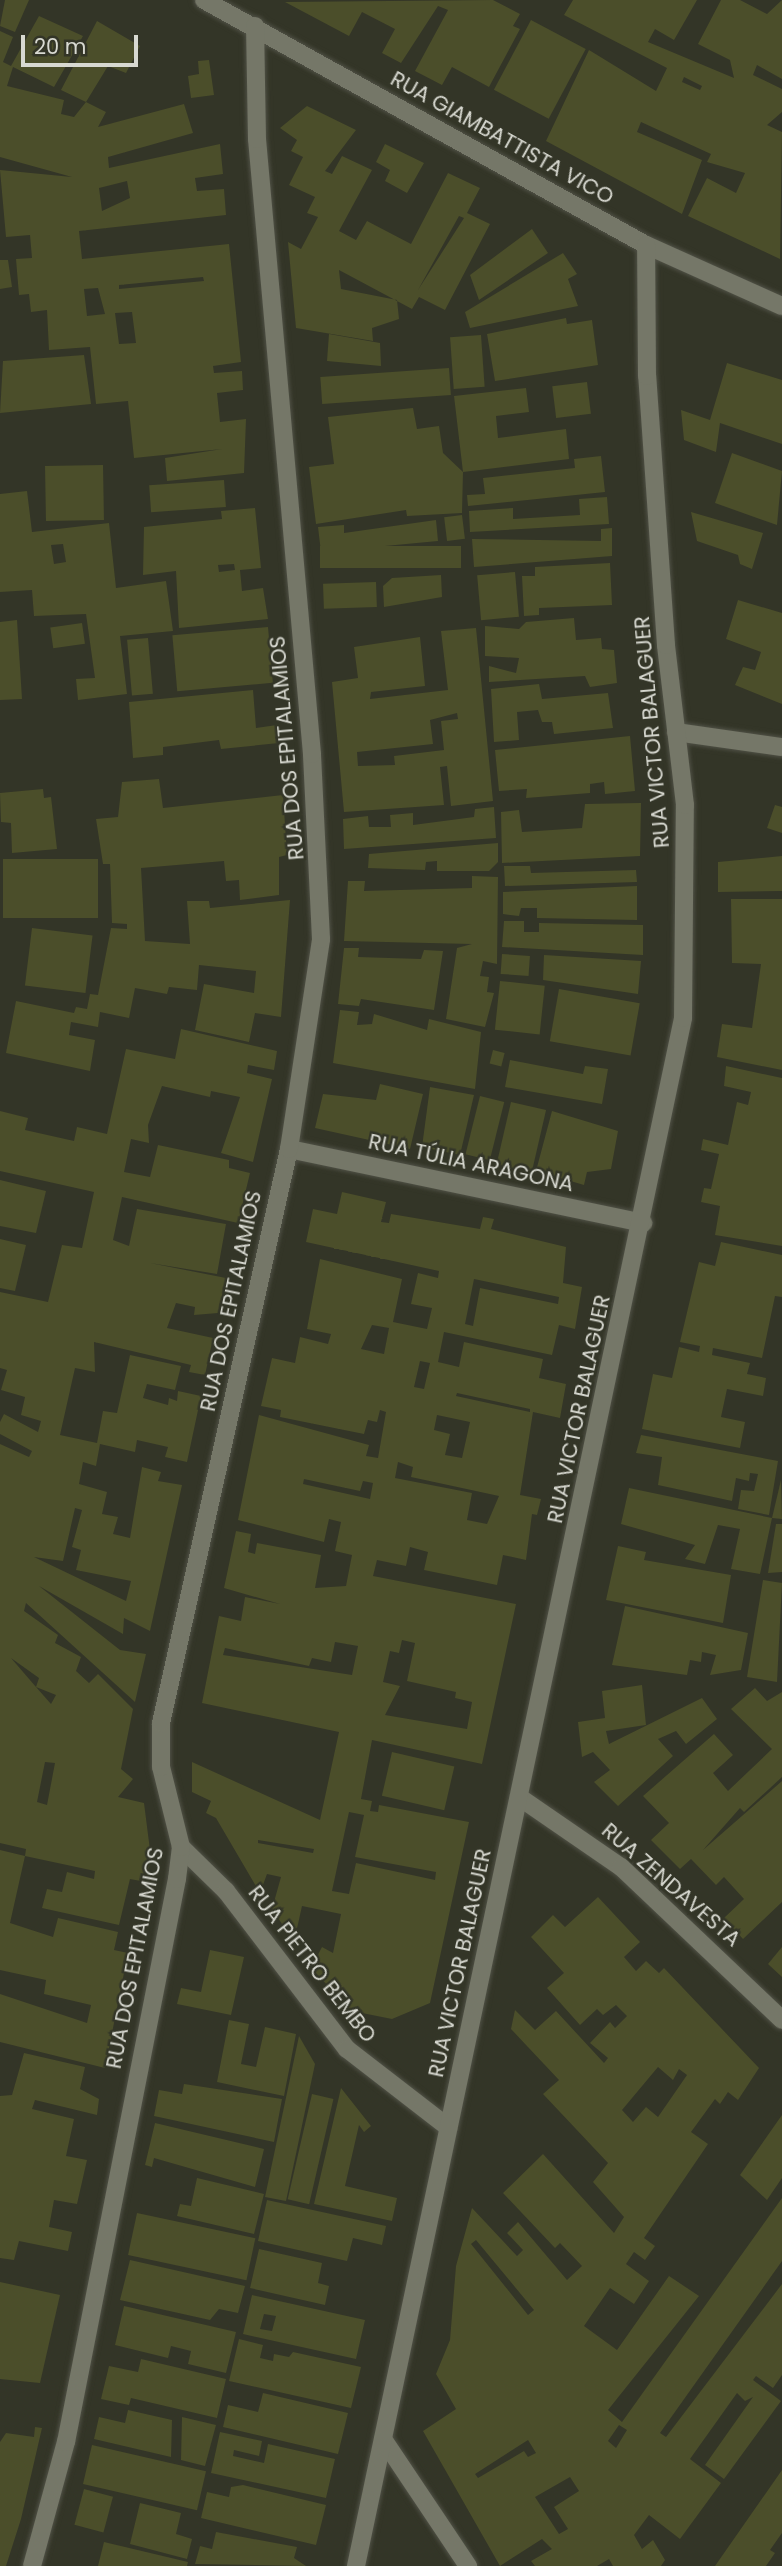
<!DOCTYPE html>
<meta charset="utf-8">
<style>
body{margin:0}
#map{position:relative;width:782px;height:2566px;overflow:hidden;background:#333527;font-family:Poppins,sans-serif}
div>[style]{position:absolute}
.building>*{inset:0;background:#4b4e2a;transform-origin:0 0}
.roads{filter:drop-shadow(0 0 2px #505146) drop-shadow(0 0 2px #505146)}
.street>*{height:18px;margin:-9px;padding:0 9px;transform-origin:9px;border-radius:9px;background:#757768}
span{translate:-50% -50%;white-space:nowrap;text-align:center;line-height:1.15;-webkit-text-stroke:5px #333527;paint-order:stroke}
.street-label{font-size:21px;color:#d8d9d1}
.scale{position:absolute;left:21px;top:35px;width:117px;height:32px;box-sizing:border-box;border:4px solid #d8d9d1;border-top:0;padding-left:9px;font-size:21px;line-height:24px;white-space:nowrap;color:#d8d9d1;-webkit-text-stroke:5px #333527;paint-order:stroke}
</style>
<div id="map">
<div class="building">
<div style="clip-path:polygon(5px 0,29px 0,15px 32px,0 26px)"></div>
<div style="clip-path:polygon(493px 0,520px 14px,513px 26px,520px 29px,489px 87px,452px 67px,442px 85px,415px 71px,448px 10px,438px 6px,401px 63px,382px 53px,395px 29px,362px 12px,349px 36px,285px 2px)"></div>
<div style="clip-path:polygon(evenodd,573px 0,697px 0,674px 40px,655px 29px,648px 42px,734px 78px,730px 60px,698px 44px,721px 0,740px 0,767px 14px,782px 0,782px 79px,757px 65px,753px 75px,782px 89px,782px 112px,767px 125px,782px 132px,780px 259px,688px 216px,707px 178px,736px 193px,745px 173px,707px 162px,711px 154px,641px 122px,637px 132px,702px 160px,682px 214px,546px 141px,589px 50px,656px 91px,667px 68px,564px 15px,573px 0,684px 77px,702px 86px,700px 90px,682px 82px,684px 77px)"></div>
<div style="clip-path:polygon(evenodd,39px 16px,83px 36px,54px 87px,13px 67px,7px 86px,64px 100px,61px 114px,74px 117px,86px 102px,106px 112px,98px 127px,184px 104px,193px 133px,108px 157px,109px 168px,220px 144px,223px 174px,195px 178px,197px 191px,224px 189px,226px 215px,79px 231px,82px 259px,229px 244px,241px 362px,213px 366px,214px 373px,242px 371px,243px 390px,217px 393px,220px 422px,246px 419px,244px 473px,167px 481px,165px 458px,222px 449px,134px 458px,128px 401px,96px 404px,90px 347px,49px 350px,47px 310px,31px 312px,29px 294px,19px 295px,16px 259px,32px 258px,30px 235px,6px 237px,0 170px,72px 177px,0 157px,0 31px,13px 37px,3px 62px,11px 66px,39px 16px,127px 181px,130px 198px,102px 211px,99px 188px,127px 181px,39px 16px,203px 277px,204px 281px,119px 289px,119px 285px,203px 277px,39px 16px,98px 288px,105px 314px,87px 316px,84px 289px,98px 288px,39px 16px,132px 312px,136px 343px,119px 344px,115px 313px,132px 312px)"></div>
<div style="left:531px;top:20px;width:62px;height:79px;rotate:28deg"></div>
<div style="clip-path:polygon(97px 21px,140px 46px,126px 73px,108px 66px,86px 102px,61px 90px)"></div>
<div style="clip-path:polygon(209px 60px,214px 95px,191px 98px,188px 76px,199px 74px,198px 61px)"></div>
<div style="clip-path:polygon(evenodd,307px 106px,356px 130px,325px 171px,332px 174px,342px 156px,372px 170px,339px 231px,356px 240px,367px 221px,411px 244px,448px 173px,480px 188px,467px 213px,490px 224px,445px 310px,419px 297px,412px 309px,339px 270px,341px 289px,397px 300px,399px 319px,372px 328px,373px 341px,296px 328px,288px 242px,301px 249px,318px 217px,307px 213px,315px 197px,289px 185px,303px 157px,291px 151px,297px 140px,280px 128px,307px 106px,459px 216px,464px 218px,418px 290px,459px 216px)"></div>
<div style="clip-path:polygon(385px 144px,424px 163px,407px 193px,385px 181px,390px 170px,376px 162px)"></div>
<div style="clip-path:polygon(532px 229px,548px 253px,479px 300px,470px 275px)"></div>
<div style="clip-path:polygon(563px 253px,577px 274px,568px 279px,578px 306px,470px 328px,465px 312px)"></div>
<div style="clip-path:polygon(0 260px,8px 260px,12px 287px,0 289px)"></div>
<div style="clip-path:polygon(566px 318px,567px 324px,592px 320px,598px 365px,495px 381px,487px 334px)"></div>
<div style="clip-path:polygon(329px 334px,380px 343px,381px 366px,327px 361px)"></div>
<div style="left:481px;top:335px;width:52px;height:31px;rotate:86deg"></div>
<div style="clip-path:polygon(84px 355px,91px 404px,0 413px,3px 361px)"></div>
<div style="clip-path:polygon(727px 363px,782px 380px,782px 444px,720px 423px,716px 452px,684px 440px,681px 410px,710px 420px)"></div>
<div style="left:449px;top:368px;width:27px;height:129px;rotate:86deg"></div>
<div style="left:587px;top:382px;width:32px;height:35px;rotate:83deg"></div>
<div style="clip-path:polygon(526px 388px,529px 412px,496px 416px,498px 438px,566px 429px,569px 459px,463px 472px,454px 396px)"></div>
<div style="clip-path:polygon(413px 408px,417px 429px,439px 426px,443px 453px,463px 472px,462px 513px,407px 516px,406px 510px,316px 524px,309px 467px,334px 464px,328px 417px)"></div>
<div style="clip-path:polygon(732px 453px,782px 471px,777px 525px,715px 503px)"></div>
<div style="clip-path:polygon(601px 456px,605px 492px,468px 506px,467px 495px,485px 494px,483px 478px,575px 468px,574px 459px)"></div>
<div style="left:103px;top:465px;width:55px;height:58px;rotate:89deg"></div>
<div style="left:224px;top:480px;width:27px;height:75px;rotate:86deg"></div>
<div style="clip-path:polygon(evenodd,27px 491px,32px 532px,109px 523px,116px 588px,166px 581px,173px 631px,120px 636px,127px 694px,78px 700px,76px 679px,95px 678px,86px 614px,34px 616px,32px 590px,0 592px,0 494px,27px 491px,63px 544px,66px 562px,54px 564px,51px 545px,63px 544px)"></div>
<div style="clip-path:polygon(607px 497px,609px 524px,470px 532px,469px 511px,513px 508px,513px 519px,580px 515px,579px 499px)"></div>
<div style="clip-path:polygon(evenodd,255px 508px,261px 568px,240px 570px,242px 591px,263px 588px,268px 619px,179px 628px,176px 571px,143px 575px,144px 527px,222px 519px,221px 511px,255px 508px,234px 564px,235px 570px,219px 572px,218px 565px,234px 564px)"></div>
<div style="clip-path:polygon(691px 512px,763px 533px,752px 569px,740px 564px,738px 555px,697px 541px)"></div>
<div style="left:462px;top:515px;width:24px;height:18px;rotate:83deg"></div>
<div style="clip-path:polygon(436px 520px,438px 541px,321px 552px,318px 527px,344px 525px,344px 533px)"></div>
<div style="clip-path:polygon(612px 528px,612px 556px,474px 567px,472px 539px,601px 541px,601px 529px)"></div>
<div style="left:461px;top:546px;width:22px;height:141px;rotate:90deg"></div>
<div style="clip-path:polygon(610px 563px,612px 605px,539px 608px,539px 615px,524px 616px,522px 576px,535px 576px,535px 567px)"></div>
<div style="left:515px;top:572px;width:45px;height:38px;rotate:85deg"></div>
<div style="clip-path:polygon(441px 575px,442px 597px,384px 607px,383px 586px,392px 578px)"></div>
<div style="left:376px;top:582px;width:25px;height:53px;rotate:88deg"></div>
<div style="clip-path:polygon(738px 600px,782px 613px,782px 704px,735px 685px,743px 667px,755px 670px,761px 652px,726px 639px)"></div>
<div style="clip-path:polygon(574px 618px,576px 640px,601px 638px,602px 649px,614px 650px,617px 683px,590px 687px,585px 676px,489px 682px,489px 666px,516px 673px,519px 658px,485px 656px,485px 626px,519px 629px,526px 622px)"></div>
<div style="clip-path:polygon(17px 620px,22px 699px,0 700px,0 622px)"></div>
<div style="left:82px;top:623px;width:21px;height:32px;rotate:82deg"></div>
<div style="left:268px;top:627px;width:56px;height:96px;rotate:85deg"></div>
<div style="clip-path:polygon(evenodd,476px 628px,493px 801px,451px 806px,447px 766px,440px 767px,444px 805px,344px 812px,332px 682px,358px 678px,354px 647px,420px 637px,425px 686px,371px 692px,370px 699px,448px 690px,441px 631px,476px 628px,457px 713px,458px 719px,441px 721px,444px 750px,394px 756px,395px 765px,358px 766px,357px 752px,433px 744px,430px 720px,457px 713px)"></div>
<div style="left:148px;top:638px;width:56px;height:21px;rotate:85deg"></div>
<div style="clip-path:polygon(539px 684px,542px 699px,608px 693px,613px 728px,554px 734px,552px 722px,542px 722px,538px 710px,517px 712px,519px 740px,494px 742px,491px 689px)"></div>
<div style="clip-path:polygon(253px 690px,256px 728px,277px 725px,279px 743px,221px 749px,219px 740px,163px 747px,163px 755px,133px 758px,129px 702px)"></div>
<div style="clip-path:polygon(630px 736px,635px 791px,605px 794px,604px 782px,590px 784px,590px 793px,526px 798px,527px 789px,499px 791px,495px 750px)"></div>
<div style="clip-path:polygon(159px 779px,163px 808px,283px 795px,287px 855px,279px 857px,279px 895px,240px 900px,239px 880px,226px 881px,224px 861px,141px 868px,145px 941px,190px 944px,187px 901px,209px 901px,210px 908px,290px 900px,281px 1017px,255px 1013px,249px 1042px,195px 1030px,204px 984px,254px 993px,256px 971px,199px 965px,197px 990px,169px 987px,167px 994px,135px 988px,129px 1018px,100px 1012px,98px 1027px,71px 1022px,69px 1035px,95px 1040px,90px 1071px,6px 1053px,16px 1001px,74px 1013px,76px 1007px,87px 1009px,90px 994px,98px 995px,111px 928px,127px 929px,127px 924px,112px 923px,110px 864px,103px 864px,96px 819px,118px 817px,122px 782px)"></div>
<div style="clip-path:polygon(43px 789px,44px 798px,51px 797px,57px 849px,12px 853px,11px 823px,1px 822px,0 793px)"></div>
<div style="clip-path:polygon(641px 803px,640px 856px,502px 863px,501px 812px,519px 810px,522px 832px,582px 828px,585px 804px)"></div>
<div style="clip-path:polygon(775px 805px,782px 807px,782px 833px,767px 828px)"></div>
<div style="clip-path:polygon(494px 807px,496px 838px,344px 849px,343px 819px,368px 816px,369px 827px,391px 827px,390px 815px,413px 813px,413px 825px,474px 817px,475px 809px)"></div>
<div style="clip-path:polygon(498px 843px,498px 862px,489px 871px,437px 871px,437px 861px,426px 862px,425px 870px,368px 868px,369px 854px)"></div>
<div style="clip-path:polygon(782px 856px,782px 891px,718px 892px,718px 862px)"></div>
<div style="left:3px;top:859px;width:95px;height:59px"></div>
<div style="clip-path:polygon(504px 866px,530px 866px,531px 873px,636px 870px,637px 882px,505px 886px)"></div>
<div style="clip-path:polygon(472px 876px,498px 877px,497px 964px,483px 961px,480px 976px,489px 977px,487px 992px,494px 993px,485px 1027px,446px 1019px,457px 948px,472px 944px,344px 941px,348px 881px,365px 881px,364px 891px,472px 888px)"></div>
<div style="clip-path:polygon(637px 886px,637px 920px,537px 918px,537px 908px,521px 908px,519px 916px,503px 914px,503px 892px)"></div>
<div style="clip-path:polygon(731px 899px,782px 899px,782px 1070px,717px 1057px,722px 1024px,752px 1028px,761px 964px,732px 963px)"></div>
<div style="clip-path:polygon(504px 921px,524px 921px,524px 932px,539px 932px,539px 923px,643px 925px,643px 955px,502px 947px)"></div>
<div style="left:32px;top:928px;width:61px;height:58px;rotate:7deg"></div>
<div style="clip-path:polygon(344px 948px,359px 948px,358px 957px,421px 959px,424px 950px,443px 951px,434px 1010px,361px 999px,359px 1006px,338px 1004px)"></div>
<div style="left:502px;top:954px;width:28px;height:20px;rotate:4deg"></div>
<div style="clip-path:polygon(544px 955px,641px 961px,638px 994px,543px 980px)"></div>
<div style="left:500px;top:981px;width:45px;height:49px;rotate:6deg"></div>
<div style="left:559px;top:989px;width:82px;height:53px;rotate:10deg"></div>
<div style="clip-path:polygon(340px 1010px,359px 1012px,357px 1025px,372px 1024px,374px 1014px,427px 1030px,429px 1019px,481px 1032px,475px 1089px,333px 1063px)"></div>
<div style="clip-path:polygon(evenodd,181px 1029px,277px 1051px,274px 1070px,248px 1065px,247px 1073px,272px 1079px,253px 1162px,221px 1153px,240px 1097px,211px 1091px,210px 1097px,162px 1086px,148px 1125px,149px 1143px,131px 1139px,124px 1172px,150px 1177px,158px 1145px,229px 1160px,229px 1168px,250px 1173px,238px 1223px,122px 1197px,113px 1240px,129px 1246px,137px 1209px,226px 1224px,217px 1274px,150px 1263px,226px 1278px,218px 1313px,194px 1315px,195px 1307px,176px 1303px,167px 1328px,213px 1338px,205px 1375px,189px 1372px,191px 1365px,94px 1342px,95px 1372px,75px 1368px,60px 1435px,97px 1443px,103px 1411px,117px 1413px,130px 1355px,181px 1366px,175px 1390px,147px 1384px,143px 1398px,168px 1405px,169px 1398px,177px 1401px,178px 1391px,201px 1396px,187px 1462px,165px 1457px,168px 1447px,137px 1440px,135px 1452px,100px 1444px,96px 1466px,83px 1462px,79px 1484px,107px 1492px,102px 1514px,118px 1517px,113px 1534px,130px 1538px,142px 1467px,161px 1472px,158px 1481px,182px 1485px,150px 1631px,124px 1618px,123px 1634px,39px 1586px,120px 1650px,146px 1654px,135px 1702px,26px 1603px,24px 1611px,58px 1635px,55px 1643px,81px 1657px,76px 1671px,89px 1683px,98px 1674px,133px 1709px,121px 1769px,133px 1779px,118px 1797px,144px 1803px,151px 1858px,146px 1882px,130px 1879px,119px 1925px,42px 1908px,47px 1889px,62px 1892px,67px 1872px,94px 1879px,95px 1871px,25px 1856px,26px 1849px,0 1843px,0 1444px,29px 1457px,32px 1451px,0 1434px,0 1422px,4px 1414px,38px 1432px,41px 1421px,21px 1415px,25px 1397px,1px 1390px,7px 1370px,0 1368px,0 1292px,48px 1302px,62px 1245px,82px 1248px,94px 1192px,0 1171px,0 1111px,28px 1118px,25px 1130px,74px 1141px,77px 1127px,107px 1134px,126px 1049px,175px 1059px,181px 1029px,75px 1508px,82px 1510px,72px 1547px,81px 1550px,76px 1570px,131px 1581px,126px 1601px,34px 1557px,63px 1561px,75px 1508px,181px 1029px,11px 1658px,39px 1678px,36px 1687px,56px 1695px,51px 1704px,36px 1687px,11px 1658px,181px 1029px,45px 1762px,55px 1763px,47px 1805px,37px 1802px,45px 1762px)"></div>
<div style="left:493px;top:1050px;width:12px;height:14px;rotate:14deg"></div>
<div style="clip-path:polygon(510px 1060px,583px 1074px,585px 1066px,608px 1069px,602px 1104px,505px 1087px)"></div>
<div style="clip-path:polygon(726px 1066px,782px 1078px,782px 1246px,715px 1235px,720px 1206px,701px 1202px,704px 1188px,711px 1189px,719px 1154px,701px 1150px,703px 1139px,728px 1145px,737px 1102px,748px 1105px,751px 1092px,724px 1086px)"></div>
<div style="clip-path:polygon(380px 1084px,423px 1094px,410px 1149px,315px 1128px,323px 1094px,376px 1100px)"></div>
<div style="clip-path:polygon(430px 1087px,474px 1095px,460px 1155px,422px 1147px)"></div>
<div style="left:480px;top:1096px;width:25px;height:60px;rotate:14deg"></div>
<div style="left:511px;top:1102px;width:36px;height:64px;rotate:13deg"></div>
<div style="clip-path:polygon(552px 1111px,618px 1131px,611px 1169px,587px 1172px,584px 1185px,536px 1171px)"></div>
<div style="clip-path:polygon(0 1180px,46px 1191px,36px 1233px,0 1226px)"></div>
<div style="clip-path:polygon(evenodd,342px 1192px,386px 1202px,381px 1222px,389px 1223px,391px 1214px,480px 1229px,483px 1217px,494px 1219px,491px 1229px,566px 1247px,563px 1283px,582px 1287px,575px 1329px,559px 1325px,552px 1355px,444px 1332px,438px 1362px,459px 1367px,464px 1342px,543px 1359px,539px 1378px,566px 1384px,560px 1418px,533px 1412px,520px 1495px,541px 1499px,537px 1515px,532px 1514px,526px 1560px,503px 1555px,497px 1585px,424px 1570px,428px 1552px,410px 1547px,406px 1566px,377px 1560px,373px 1576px,516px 1604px,482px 1764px,372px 1740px,361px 1799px,372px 1801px,370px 1811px,378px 1812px,379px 1805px,469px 1822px,430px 2003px,392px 2019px,352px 2011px,311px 1968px,322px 1947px,333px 1953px,341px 1914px,302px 1906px,294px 1942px,272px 1909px,281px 1877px,267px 1874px,260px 1893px,216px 1818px,206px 1813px,211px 1801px,192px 1792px,192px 1762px,320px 1820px,339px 1732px,202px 1703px,219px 1616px,241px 1621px,245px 1597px,280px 1604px,224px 1588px,236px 1531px,251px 1534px,248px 1552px,255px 1554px,257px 1543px,321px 1555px,315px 1588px,346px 1586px,352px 1555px,335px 1551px,341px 1522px,329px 1519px,324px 1542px,238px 1520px,259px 1415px,369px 1445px,366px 1456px,378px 1458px,386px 1412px,380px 1410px,377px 1422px,368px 1420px,364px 1434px,280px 1417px,281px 1410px,261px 1406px,272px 1358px,295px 1363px,300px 1337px,328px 1344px,331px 1334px,307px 1329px,320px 1259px,402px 1279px,393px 1322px,427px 1329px,432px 1308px,411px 1304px,418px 1273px,438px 1278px,439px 1271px,306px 1242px,313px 1209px,337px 1214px,342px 1192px,474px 1279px,559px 1297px,558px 1304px,480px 1288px,473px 1326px,465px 1324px,474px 1279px,342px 1192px,372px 1325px,389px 1328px,384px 1354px,361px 1349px,372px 1325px,342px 1192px,420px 1361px,430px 1363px,424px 1389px,414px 1387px,420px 1361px,342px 1192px,457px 1393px,530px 1409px,530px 1412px,456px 1396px,457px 1393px,342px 1192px,437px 1415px,470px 1422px,462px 1458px,445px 1455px,450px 1434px,434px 1430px,437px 1415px,342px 1192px,398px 1462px,413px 1467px,411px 1477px,499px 1496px,487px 1524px,467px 1520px,472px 1493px,395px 1478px,398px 1462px,342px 1192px,304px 1479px,360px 1491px,363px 1481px,373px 1483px,370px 1499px,303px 1484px,304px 1479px,342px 1192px,402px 1640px,415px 1643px,407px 1681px,456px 1692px,455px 1698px,472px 1702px,467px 1729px,385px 1715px,400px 1686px,383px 1682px,390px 1651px,399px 1653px,402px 1640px,342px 1192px,335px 1642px,358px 1646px,352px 1675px,223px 1655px,225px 1648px,309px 1666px,312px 1658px,331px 1662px,335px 1642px,342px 1192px,349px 1812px,364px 1815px,355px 1857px,436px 1872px,435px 1880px,356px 1863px,349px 1894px,332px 1891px,349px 1812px,342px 1192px,258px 1840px,314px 1849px,313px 1853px,258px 1843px,258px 1840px)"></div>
<div style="clip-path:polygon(0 1239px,26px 1245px,15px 1291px,0 1288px)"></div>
<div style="clip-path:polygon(721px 1242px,782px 1255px,782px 1297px,775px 1296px,762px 1358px,713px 1348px,712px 1355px,750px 1363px,747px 1374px,766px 1378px,763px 1396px,727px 1389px,721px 1417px,745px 1422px,740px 1448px,642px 1429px,653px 1374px,672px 1378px,679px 1347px,699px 1352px,700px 1346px,680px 1342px,699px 1262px,715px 1266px)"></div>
<div style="clip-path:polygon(641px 1435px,778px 1461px,769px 1515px,738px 1509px,741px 1490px,754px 1491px,758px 1474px,750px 1473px,749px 1481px,736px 1478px,732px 1501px,658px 1485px,662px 1457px,636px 1453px)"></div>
<div style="clip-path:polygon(781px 1480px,782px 1519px,772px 1518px)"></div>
<div style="clip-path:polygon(629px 1488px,772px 1518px,760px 1574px,731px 1569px,740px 1529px,718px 1525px,705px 1564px,685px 1559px,695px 1545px,621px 1524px)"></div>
<div style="clip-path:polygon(776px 1524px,782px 1524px,782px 1572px,768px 1573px)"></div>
<div style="clip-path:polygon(618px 1546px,646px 1552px,644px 1560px,731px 1575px,723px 1623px,606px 1600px)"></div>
<div style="clip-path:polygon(763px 1580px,782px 1583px,777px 1682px,747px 1677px)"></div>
<div style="clip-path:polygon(625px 1606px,748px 1633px,741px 1670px,710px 1675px,716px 1655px,702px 1652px,701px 1662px,690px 1660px,687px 1675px,612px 1665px)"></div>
<div style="clip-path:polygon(642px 1685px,646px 1725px,606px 1731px,609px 1744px,702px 1698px,717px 1719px,686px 1744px,676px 1731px,658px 1739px,673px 1756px,618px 1806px,594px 1782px,610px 1770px,593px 1752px,582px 1757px,578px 1722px,605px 1718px,602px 1691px)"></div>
<div style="clip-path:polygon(755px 1688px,767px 1701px,782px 1692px,782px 1777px,744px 1812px,740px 1808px,703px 1850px,782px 1781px,782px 1902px,743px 1939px,724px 1918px,744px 1899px,724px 1877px,716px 1885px,691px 1859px,680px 1869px,651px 1840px,669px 1823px,643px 1796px,714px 1734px,733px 1755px,713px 1773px,728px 1791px,772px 1749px,731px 1709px)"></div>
<div style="left:392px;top:1752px;width:64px;height:45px;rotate:13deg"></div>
<div style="clip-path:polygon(0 1850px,25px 1856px,10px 1923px,53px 1937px,58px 1918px,118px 1932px,114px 1950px,128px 1953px,105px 2068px,0 2042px,0 1994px,87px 2023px,91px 2005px,44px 1994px,46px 1980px,0 1970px)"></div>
<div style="clip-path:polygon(evenodd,598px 1897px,640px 1942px,624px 1957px,636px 1971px,646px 1961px,659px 1973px,664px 1968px,759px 2068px,738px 2100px,728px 2092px,720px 2104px,715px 2099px,691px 2132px,708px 2144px,644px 2238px,655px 2246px,645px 2260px,634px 2252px,626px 2264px,649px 2281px,634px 2304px,610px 2288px,584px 2326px,617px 2350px,669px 2276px,699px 2296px,608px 2410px,622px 2422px,782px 2198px,782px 2261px,660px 2433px,666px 2437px,782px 2284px,782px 2375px,773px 2388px,756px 2376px,753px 2380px,781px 2401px,724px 2479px,705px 2465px,753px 2397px,745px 2401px,737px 2393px,690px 2459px,721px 2483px,680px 2539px,649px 2515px,634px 2535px,642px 2549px,653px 2540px,665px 2560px,661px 2566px,613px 2566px,609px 2559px,597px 2566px,535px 2566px,531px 2561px,552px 2549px,542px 2539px,500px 2566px,423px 2431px,456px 2409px,436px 2374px,450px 2340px,456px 2266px,472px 2208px,517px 2256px,523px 2250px,507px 2233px,518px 2222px,567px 2280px,582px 2266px,560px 2243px,555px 2248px,503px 2193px,543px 2154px,614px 2233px,624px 2217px,593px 2182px,608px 2163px,543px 2094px,559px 2080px,511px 2029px,515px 2010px,535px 2030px,556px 2011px,604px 2063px,608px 2058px,590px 2043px,610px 2022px,615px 2028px,627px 2016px,616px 2005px,603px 2015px,597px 2009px,580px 2025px,547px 1988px,564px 1973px,531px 1937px,553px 1915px,565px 1927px,598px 1897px,658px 2067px,673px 2080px,679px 2069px,687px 2075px,658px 2117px,646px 2107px,633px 2122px,622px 2110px,658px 2067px,598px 1897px,476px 2240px,534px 2310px,528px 2315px,471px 2244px,476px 2240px,598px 1897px,619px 2425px,627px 2430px,616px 2448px,608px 2441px,619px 2425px,598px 1897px,528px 2440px,536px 2453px,528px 2457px,524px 2451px,478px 2478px,475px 2474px,528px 2440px,598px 1897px,570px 2477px,579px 2491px,554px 2507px,568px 2529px,559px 2534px,535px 2497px,570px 2477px)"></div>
<div style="clip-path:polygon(782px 1947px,782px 1977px,768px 1964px)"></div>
<div style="clip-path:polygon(210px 1950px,244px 1957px,231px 2015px,177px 2004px,181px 1988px,201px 1992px)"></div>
<div style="clip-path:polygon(229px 2020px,249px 2024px,241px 2064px,256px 2067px,265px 2027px,296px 2034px,284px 2096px,217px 2082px)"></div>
<div style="clip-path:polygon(299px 2036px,315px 2064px,286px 2201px,265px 2197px)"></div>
<div style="clip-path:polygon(24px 2053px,85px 2067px,80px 2089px,99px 2099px,97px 2115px,35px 2100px,32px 2109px,74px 2119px,66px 2156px,87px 2160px,77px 2204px,54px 2200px,49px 2227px,72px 2232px,68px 2251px,19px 2241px,14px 2260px,0 2258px,0 2096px,12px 2095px)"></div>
<div style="clip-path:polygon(184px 2084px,282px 2099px,274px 2142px,154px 2116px,159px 2090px,182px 2094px)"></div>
<div style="clip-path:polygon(341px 2088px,371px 2126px,364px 2132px,359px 2125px,345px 2186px,397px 2198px,392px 2221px,314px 2204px)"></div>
<div style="left:312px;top:2094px;width:22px;height:108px;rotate:13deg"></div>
<div style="clip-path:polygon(782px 2115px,782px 2178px,767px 2200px,740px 2175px)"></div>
<div style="clip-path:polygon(155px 2123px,264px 2149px,255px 2187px,154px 2158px,152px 2167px,145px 2165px)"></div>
<div style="clip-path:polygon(197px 2178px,264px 2194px,254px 2234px,177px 2216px,180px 2204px,191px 2206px)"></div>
<div style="clip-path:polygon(267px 2200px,386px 2226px,382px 2245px,353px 2238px,347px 2261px,258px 2241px)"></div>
<div style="left:137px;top:2213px;width:121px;height:43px;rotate:12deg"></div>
<div style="clip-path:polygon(259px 2249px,322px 2263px,318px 2283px,329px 2286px,325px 2305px,250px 2288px)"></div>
<div style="clip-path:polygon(130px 2260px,245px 2286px,238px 2313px,219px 2309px,210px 2320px,120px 2300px)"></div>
<div style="clip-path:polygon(0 2282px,60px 2295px,40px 2383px,0 2379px)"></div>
<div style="clip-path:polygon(evenodd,252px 2295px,365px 2320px,356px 2359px,243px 2334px,252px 2295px,264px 2314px,276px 2316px,272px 2331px,260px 2329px,264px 2314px)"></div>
<div style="clip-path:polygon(124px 2306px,236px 2332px,226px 2373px,188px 2364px,191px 2351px,171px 2346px,168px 2358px,115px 2345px)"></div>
<div style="clip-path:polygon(239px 2339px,263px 2345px,260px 2358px,273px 2361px,274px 2354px,289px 2357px,293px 2352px,361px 2367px,351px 2408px,229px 2381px)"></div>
<div style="clip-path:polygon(141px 2359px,226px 2379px,217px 2418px,131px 2398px,129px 2405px,101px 2399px,109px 2366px,138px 2372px)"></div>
<div style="clip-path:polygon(263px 2393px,348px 2413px,338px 2454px,223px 2427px,228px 2405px,258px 2412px)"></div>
<div style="clip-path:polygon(128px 2410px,172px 2420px,171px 2457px,94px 2439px,99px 2417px,125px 2423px)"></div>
<div style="clip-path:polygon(182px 2417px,216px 2425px,205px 2466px,181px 2460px)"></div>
<div style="clip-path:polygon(35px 2427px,42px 2428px,21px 2519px,6px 2566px,0 2566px,0 2442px,6px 2433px,34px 2437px)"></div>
<div style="clip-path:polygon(220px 2432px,262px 2441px,259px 2456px,234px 2450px,233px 2456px,264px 2463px,268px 2444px,335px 2459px,326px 2498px,211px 2473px)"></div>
<div style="left:92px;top:2445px;width:117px;height:40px;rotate:13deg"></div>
<div style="clip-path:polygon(782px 2470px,782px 2533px,770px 2550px,775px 2553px,766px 2566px,715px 2566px)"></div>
<div style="clip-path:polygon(243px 2485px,326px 2505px,316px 2545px,201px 2518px,207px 2492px,229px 2497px,231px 2487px)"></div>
<div style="left:84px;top:2489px;width:30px;height:37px;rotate:15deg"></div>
<div style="clip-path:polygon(140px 2503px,181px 2513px,176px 2534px,192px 2539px,187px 2559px,130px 2544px)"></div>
<div style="clip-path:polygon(216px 2532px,297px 2547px,294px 2558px,306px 2566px,195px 2564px,200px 2546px,212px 2549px)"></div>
<div style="clip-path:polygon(104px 2542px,188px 2562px,187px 2566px,98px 2566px)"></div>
</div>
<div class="roads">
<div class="street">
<div style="left:204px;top:0;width:505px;rotate:29deg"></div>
<div style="left:646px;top:245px;width:149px;rotate:24.2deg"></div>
<div style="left:676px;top:732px;width:107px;rotate:8.1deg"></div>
<div style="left:289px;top:1149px;width:362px;rotate:11.8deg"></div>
<div style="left:519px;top:1797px;width:124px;rotate:34.5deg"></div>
<div style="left:621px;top:1867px;width:222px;rotate:43.5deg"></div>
<div style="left:181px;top:1847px;width:63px;rotate:44.4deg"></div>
<div style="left:226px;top:1891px;width:199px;rotate:52.6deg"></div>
<div style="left:347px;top:2049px;width:128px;rotate:37.7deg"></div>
<div style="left:383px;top:2439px;width:153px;rotate:56.2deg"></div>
<div style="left:32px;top:2566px;width:129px;rotate:-74.7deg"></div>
<div style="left:66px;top:2442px;width:574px;rotate:-78.85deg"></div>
<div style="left:177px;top:1879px;width:32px;rotate:-83deg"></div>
<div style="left:181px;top:1847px;width:82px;rotate:-104deg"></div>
<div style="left:161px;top:1767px;width:44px;rotate:-90deg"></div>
<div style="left:161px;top:1723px;width:588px;rotate:-77.43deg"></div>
<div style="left:289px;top:1149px;width:212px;rotate:-81.3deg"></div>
<div style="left:321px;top:939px;width:185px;rotate:-92.8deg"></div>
<div style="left:312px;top:754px;width:617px;rotate:-95.11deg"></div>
<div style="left:257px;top:139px;width:113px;rotate:-91deg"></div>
<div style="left:356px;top:2566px;width:1582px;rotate:-78.07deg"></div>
<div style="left:683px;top:1018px;width:213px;rotate:-89.5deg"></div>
<div style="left:685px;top:805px;width:161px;rotate:-96.8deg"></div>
<div style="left:666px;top:645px;width:270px;rotate:-94deg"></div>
<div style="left:647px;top:376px;width:131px;rotate:-90.4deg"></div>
</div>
</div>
<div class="street-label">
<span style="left:502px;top:138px;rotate:29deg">RUA GIAMBATTISTA VICO</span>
<span style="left:652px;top:732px;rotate:-95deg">RUA VICTOR BALAGUER</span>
<span style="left:287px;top:748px;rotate:-95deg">RUA DOS EPITALAMIOS</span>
<span style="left:471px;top:1163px;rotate:12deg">RUA TÚLIA ARAGONA</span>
<span style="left:231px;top:1301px;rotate:-78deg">RUA DOS EPITALAMIOS</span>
<span style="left:579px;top:1409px;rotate:-78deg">RUA VICTOR BALAGUER</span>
<span style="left:671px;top:1885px;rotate:41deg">RUA ZENDAVESTA</span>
<span style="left:135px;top:1958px;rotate:-79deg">RUA DOS EPITALAMIOS</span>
<span style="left:460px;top:1963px;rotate:-78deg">RUA VICTOR BALAGUER</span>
<span style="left:312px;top:1964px;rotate:52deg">RUA PIETRO BEMBO</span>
</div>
<div class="scale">20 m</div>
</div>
